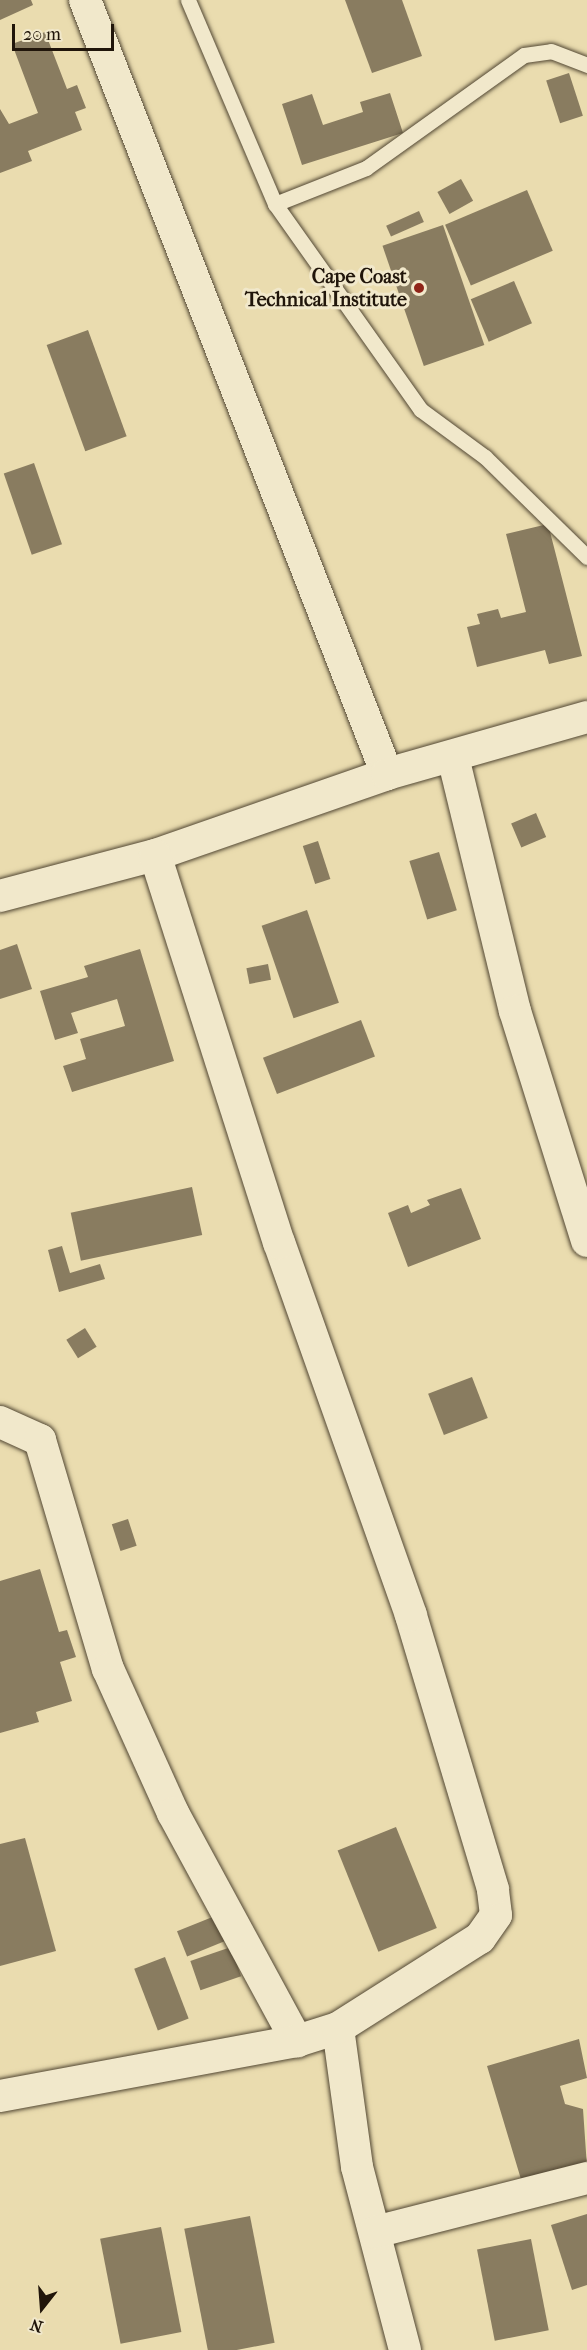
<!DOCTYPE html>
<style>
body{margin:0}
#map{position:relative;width:587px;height:2350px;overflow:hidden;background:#eadcaf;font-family:"IM FELL French Canon",serif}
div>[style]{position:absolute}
.building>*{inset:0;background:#897c60;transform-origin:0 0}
.roads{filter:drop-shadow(0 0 2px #524733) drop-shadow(0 0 2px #524733)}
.service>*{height:15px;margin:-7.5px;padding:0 7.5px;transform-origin:7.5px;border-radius:7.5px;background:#f1e8cb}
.minor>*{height:32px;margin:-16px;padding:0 16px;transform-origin:16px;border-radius:16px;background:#f1e8cb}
.dots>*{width:16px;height:16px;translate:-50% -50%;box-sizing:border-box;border:3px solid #f1e8cb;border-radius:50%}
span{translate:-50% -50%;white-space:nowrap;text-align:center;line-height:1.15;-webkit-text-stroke:6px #f1e8cb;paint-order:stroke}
.poi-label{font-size:20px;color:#20150a;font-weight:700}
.right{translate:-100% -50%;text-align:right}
.north{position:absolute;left:12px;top:2278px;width:60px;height:60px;-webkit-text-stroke:4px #f1e8cb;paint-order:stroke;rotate:197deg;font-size:16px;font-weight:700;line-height:24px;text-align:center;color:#20150a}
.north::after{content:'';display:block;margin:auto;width:21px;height:27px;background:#20150a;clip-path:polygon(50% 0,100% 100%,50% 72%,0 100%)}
.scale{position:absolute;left:12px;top:24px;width:102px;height:27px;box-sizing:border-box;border:3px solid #20150a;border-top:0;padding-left:8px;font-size:18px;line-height:21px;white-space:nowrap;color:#20150a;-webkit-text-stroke:4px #f1e8cb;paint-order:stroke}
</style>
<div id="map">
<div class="building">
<div style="clip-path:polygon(0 0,31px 0,33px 5px,0 20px)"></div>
<div style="clip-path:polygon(345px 0,402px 0,422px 56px,372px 73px)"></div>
<div style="clip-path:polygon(45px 32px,67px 89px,77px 85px,86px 108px,75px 112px,82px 130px,28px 151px,32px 161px,0 173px,0 109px,9px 124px,38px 113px,12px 44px)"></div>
<div style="left:569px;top:73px;width:45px;height:24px;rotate:72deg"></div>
<div style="clip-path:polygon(390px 93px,403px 133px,302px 165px,282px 104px,312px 94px,323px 125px,363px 112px,360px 102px)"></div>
<div style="left:461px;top:179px;width:25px;height:27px;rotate:61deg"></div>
<div style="left:527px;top:190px;width:66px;height:89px;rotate:67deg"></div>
<div style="left:419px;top:211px;width:12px;height:36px;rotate:66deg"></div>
<div style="left:443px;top:225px;width:127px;height:64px;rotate:71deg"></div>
<div style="left:514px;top:281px;width:46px;height:47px;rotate:67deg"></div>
<div style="left:88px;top:330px;width:113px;height:44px;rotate:70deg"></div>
<div style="left:34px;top:463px;width:86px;height:32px;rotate:71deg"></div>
<div style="clip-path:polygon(548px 524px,582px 656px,549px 664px,545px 650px,477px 667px,467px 627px,480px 624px,477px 614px,498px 609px,501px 618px,526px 612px,506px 534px)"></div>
<div style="left:536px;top:813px;width:26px;height:27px;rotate:67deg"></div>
<div style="left:318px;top:841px;width:40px;height:16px;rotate:72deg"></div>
<div style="left:439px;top:852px;width:61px;height:31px;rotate:73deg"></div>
<div style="left:307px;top:910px;width:98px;height:48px;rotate:71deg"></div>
<div style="clip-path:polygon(17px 944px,32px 989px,0 999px,0 950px)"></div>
<div style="clip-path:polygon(140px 949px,174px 1061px,72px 1092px,63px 1066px,86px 1059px,80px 1039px,125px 1026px,117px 999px,71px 1013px,78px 1033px,55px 1040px,40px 991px,88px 977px,84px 966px)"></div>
<div style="left:268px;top:964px;width:16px;height:22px;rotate:79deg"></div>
<div style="left:361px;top:1020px;width:39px;height:105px;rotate:69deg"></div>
<div style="left:192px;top:1187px;width:49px;height:124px;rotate:78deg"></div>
<div style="clip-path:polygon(461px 1188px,481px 1239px,408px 1267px,388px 1213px,408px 1205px,411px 1213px,430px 1205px,427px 1200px)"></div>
<div style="clip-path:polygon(62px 1246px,70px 1273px,100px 1264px,105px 1279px,59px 1292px,48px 1250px)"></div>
<div style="left:85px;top:1328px;width:22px;height:22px;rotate:58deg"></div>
<div style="left:472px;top:1377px;width:44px;height:47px;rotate:69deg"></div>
<div style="left:128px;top:1519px;width:28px;height:17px;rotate:72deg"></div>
<div style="clip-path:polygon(40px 1569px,59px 1632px,67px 1630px,76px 1657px,60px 1662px,72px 1701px,36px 1712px,39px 1722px,0 1733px,0 1581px)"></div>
<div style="left:396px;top:1827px;width:109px;height:63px;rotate:68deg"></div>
<div style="clip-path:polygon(25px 1838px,56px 1951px,0 1966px,0 1844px)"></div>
<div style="left:215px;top:1916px;width:27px;height:41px;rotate:68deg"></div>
<div style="left:231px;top:1947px;width:31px;height:43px;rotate:71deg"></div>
<div style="left:165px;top:1957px;width:66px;height:33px;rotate:69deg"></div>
<div style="clip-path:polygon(579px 2039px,587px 2078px,560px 2086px,565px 2104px,583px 2109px,587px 2167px,523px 2186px,487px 2066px)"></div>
<div style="clip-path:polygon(587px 2214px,587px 2285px,572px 2290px,551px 2225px)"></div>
<div style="left:250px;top:2216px;width:129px;height:67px;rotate:79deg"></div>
<div style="left:161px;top:2227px;width:107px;height:62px;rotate:79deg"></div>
<div style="left:531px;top:2239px;width:93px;height:55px;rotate:79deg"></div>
</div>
<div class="roads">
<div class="service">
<div style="left:188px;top:0;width:222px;rotate:66.9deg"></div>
<div style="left:275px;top:204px;width:252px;rotate:54.7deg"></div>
<div style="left:421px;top:410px;width:79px;rotate:36.3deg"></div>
<div style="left:485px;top:457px;width:143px;rotate:44.4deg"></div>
<div style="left:275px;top:204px;width:98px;rotate:-21.6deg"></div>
<div style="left:366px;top:168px;width:194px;rotate:-35.6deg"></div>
<div style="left:524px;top:55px;width:27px;rotate:-8deg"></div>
<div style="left:551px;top:51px;width:39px;rotate:21deg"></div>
</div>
<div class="minor">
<div style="left:85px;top:0;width:831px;rotate:68.69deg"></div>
<div style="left:453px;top:757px;width:261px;rotate:76.3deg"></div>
<div style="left:515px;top:1011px;width:241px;rotate:72.6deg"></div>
<div style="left:0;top:896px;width:160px;rotate:-14.8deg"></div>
<div style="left:155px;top:855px;width:246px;rotate:-19.2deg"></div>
<div style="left:387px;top:774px;width:208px;rotate:-15.9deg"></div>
<div style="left:0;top:1422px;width:44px;rotate:24.2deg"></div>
<div style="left:40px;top:1440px;width:239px;rotate:73.5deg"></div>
<div style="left:108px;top:1669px;width:158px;rotate:65.7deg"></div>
<div style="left:173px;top:1813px;width:260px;rotate:61.5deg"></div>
<div style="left:338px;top:2028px;width:140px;rotate:82.2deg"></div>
<div style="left:357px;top:2167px;width:189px;rotate:75.3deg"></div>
<div style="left:0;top:2096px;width:302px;rotate:-10.5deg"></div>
<div style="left:297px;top:2041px;width:43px;rotate:-17.6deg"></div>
<div style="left:338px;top:2028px;width:168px;rotate:-32.4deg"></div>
<div style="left:480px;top:1938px;width:28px;rotate:-55deg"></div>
<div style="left:496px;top:1915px;width:26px;rotate:-97deg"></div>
<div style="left:493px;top:1889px;width:286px;rotate:-106.7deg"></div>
<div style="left:411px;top:1615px;width:395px;rotate:-109.5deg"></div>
<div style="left:279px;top:1243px;width:407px;rotate:-107.7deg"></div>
<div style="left:375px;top:2232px;width:219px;rotate:-14.3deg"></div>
</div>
</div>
<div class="dots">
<div style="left:419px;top:288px;background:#8f2418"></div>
</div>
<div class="poi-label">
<span class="right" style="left:407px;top:288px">Cape Coast<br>Technical Institute</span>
</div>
<div class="north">N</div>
<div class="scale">20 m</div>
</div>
